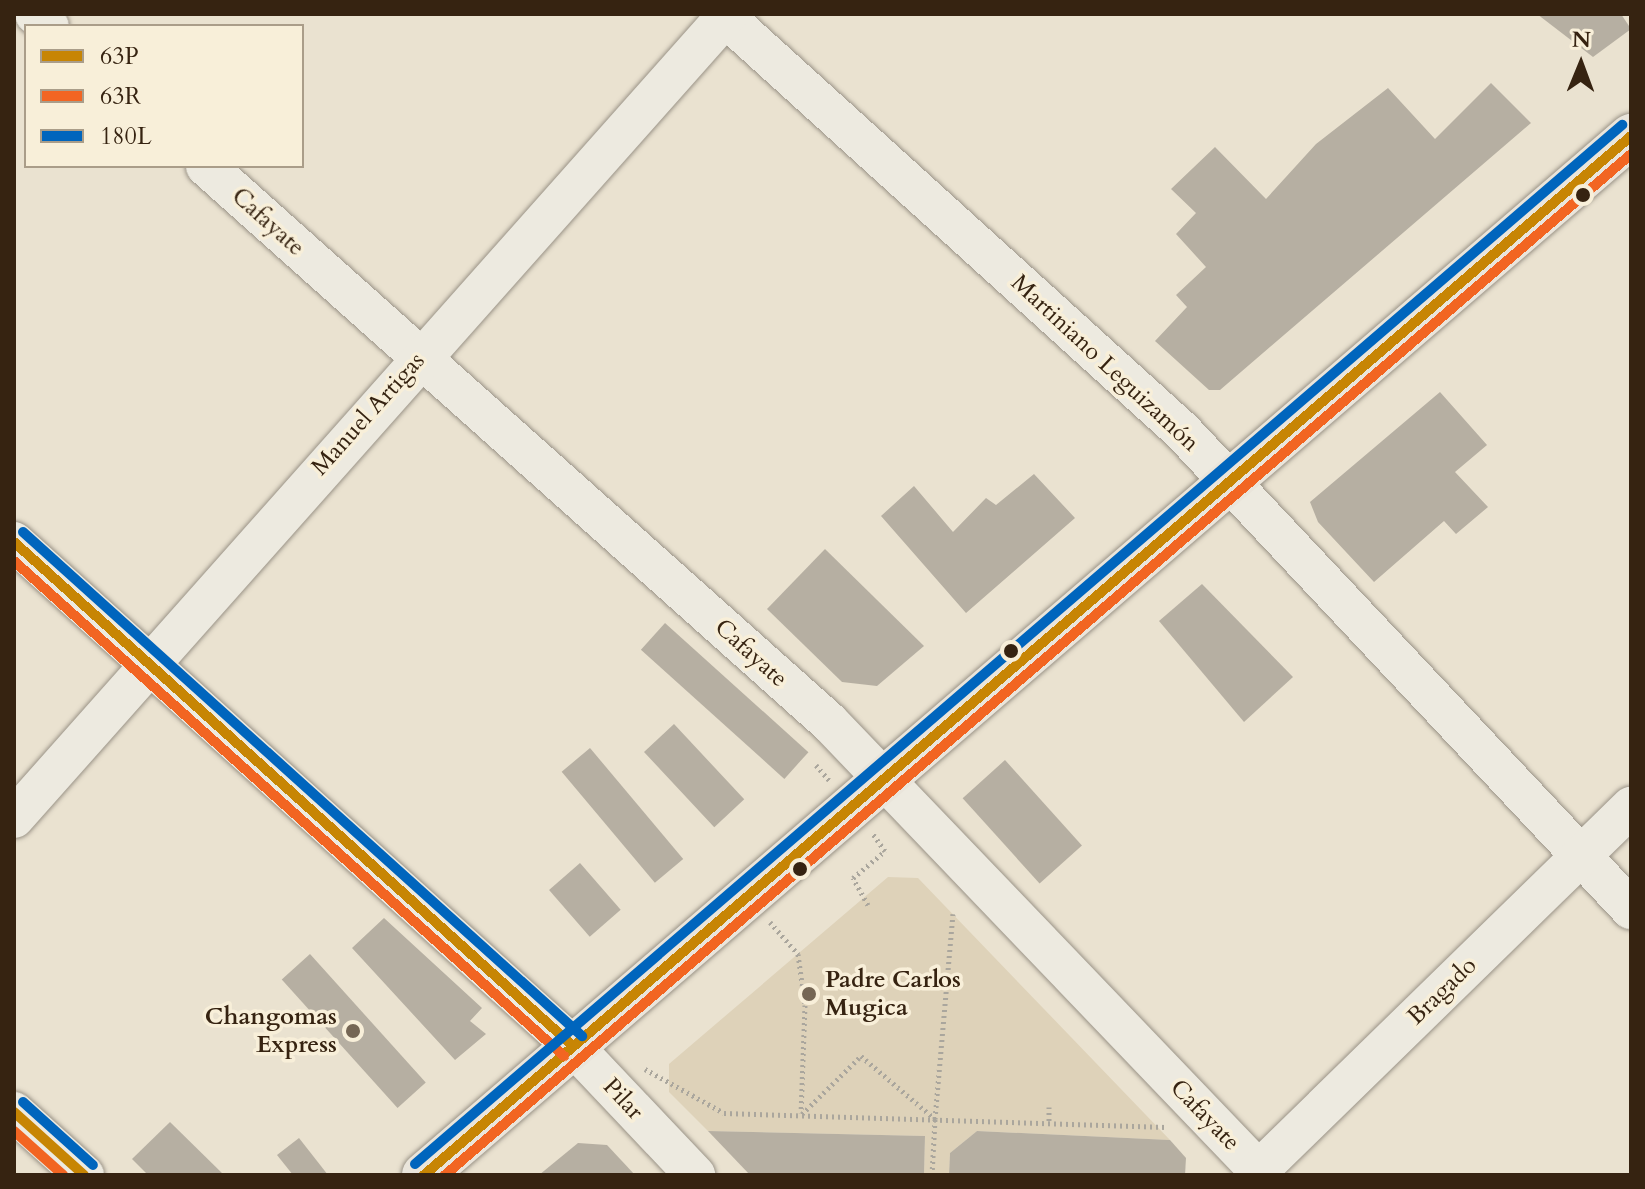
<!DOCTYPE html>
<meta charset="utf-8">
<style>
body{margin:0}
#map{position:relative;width:1645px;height:1189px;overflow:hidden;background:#eae2d0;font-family:Cardo,serif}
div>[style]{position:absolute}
.green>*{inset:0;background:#ded2b9}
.building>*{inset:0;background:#b6afa2;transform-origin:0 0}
.path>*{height:5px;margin-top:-2.5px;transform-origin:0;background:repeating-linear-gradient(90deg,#aaa69d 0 2px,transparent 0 6px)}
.roads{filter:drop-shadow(0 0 2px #9a9387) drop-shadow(0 0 2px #9a9387)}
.minor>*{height:40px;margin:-20px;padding:0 20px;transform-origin:20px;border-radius:20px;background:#edeae0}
.major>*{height:44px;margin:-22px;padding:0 22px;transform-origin:22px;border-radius:22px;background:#eae5db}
.bus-1>*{height:10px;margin:-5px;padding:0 5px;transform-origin:5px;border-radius:5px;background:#c78504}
.bus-2>*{height:10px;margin:-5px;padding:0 5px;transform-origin:5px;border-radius:5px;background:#f26522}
.bus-3>*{height:10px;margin:-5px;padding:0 5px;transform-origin:5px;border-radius:5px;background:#0065bd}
.dots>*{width:22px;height:22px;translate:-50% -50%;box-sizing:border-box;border:4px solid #f8efd9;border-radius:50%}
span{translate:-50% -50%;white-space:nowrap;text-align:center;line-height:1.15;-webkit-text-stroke:7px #f8efd9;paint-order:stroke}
.street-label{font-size:24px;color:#362311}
.poi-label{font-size:24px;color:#362311;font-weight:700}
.left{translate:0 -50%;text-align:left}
.right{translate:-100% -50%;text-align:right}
.frame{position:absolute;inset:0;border:16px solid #362311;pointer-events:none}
.legend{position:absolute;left:24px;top:24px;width:280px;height:144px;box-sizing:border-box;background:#f8efd9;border:2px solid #aa9d89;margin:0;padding:10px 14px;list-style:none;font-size:24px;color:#362311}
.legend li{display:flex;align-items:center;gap:16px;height:40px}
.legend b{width:40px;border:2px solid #aa9d89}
.north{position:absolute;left:1541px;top:24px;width:80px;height:80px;-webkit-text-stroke:6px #f8efd9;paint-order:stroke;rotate:1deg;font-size:22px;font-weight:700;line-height:32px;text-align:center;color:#362311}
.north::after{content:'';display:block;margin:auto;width:28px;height:36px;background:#362311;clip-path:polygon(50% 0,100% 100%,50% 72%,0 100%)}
</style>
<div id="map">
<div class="green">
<div style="clip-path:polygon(888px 877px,918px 878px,1170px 1140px,977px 1131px,950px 1153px,949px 1175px,924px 1175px,925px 1136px,708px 1131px,669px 1092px,669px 1064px)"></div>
</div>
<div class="building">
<div style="clip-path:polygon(1537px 14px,1621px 14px,1631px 29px,1593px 57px)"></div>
<div style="clip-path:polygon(1491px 83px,1531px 123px,1220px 390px,1209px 390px,1155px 341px,1187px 307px,1176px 295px,1206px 267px,1176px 234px,1196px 213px,1171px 189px,1215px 147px,1266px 199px,1316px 144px,1388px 88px,1435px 139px)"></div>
<div style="clip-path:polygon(1440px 392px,1487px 445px,1455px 472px,1488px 507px,1456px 534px,1444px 521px,1374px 582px,1318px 522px,1310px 502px)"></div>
<div style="clip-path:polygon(1034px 474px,1075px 518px,966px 613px,881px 516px,914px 486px,953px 532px,986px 498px,996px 505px)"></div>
<div style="clip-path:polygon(825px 549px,924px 646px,877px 686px,842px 682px,767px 609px)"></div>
<div style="clip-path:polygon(1202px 584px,1293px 677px,1244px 722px,1159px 621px)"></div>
<div style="left:665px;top:623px;width:193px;height:36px;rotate:42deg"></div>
<div style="left:674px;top:724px;width:103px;height:41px;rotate:47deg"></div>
<div style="left:590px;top:748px;width:145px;height:37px;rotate:50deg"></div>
<div style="left:1005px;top:760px;width:115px;height:57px;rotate:48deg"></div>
<div style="left:580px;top:863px;width:62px;height:41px;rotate:49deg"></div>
<div style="clip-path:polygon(384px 918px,482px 1008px,470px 1021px,486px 1034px,455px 1060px,352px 948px)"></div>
<div style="left:310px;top:954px;width:173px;height:38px;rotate:48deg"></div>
<div style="clip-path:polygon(170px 1122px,224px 1175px,148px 1175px,132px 1159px)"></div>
<div style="clip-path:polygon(708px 1131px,925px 1136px,924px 1175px,750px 1175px)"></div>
<div style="clip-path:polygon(977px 1131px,1170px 1140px,1186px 1158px,1185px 1175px,949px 1175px,950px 1153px)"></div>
<div style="clip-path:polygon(299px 1138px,328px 1175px,293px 1175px,277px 1155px)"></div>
<div style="clip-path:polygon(578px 1143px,607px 1145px,635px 1175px,539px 1175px)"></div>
</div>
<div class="path">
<div style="left:816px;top:765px;width:20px;rotate:49deg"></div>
<div style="left:868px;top:905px;width:31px;rotate:-119deg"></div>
<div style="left:853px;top:878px;width:42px;rotate:-40.2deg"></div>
<div style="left:885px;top:851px;width:21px;rotate:-125deg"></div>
<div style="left:770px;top:922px;width:43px;rotate:48.8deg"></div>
<div style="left:798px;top:954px;width:51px;rotate:82.2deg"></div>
<div style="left:805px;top:1005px;width:108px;rotate:92.1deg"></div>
<div style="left:645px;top:1069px;width:90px;rotate:29.1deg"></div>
<div style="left:724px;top:1113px;width:442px;rotate:1.8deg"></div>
<div style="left:1049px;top:1107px;width:16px;rotate:90deg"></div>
<div style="left:802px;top:1114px;width:83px;rotate:-44.5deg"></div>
<div style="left:861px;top:1056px;width:97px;rotate:40.4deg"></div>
<div style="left:935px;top:1119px;width:206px;rotate:-85deg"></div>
<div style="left:932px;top:1175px;width:56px;rotate:-86.9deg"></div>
</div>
<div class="roads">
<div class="minor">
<div style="left:35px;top:14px;width:18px;rotate:41deg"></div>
<div style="left:722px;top:14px;width:621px;rotate:42.19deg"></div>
<div style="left:1182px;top:431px;width:656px;rotate:46.79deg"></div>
<div style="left:206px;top:166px;width:835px;rotate:41.75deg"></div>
<div style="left:829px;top:722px;width:627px;rotate:46.23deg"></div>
<div style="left:14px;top:542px;width:753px;rotate:42.04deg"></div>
<div style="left:573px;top:1046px;width:178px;rotate:46.6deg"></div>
<div style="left:14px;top:818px;width:1075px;rotate:-48.39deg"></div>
<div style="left:14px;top:1112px;width:94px;rotate:42deg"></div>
<div style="left:1254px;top:1175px;width:527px;rotate:-44.31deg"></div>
</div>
<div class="major">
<div style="left:424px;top:1175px;width:1593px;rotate:-40.72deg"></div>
</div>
</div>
<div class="bus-1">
<div style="left:14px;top:542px;width:753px;rotate:42.04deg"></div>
<div style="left:14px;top:1112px;width:94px;rotate:42deg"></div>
<div style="left:424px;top:1175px;width:1593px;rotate:-40.72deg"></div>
</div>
<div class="bus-2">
<div style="left:14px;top:561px;width:740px;rotate:41.99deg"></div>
<div style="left:14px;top:1131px;width:66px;rotate:41.9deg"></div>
<div style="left:445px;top:1175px;width:1565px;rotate:-40.72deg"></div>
</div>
<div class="bus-3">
<div style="left:23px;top:532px;width:753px;rotate:42.04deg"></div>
<div style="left:23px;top:1102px;width:94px;rotate:42deg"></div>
<div style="left:415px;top:1164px;width:1593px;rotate:-40.72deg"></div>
</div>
<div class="dots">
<div style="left:1583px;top:195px;background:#362311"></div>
<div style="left:1011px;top:651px;background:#362311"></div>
<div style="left:800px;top:869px;background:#362311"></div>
<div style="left:809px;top:994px;background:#756654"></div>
<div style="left:353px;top:1031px;background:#756654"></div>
</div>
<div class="street-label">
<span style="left:268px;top:222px;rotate:42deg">Cafayate</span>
<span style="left:1105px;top:363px;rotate:43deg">Martiniano Leguizamón</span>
<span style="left:368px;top:414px;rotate:-48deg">Manuel Artigas</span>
<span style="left:751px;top:653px;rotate:42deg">Cafayate</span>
<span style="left:1442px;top:991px;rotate:-44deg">Bragado</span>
<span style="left:623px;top:1099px;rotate:47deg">Pilar</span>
<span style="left:1205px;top:1115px;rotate:46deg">Cafayate</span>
</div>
<div class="poi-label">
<span class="left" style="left:825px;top:994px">Padre Carlos<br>Mugica</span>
<span class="right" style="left:337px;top:1031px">Changomas<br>Express</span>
</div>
<div class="frame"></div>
<ul class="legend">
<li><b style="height:10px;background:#c78504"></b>63P</li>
<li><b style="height:10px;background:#f26522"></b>63R</li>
<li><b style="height:10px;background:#0065bd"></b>180L</li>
</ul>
<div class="north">N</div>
</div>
